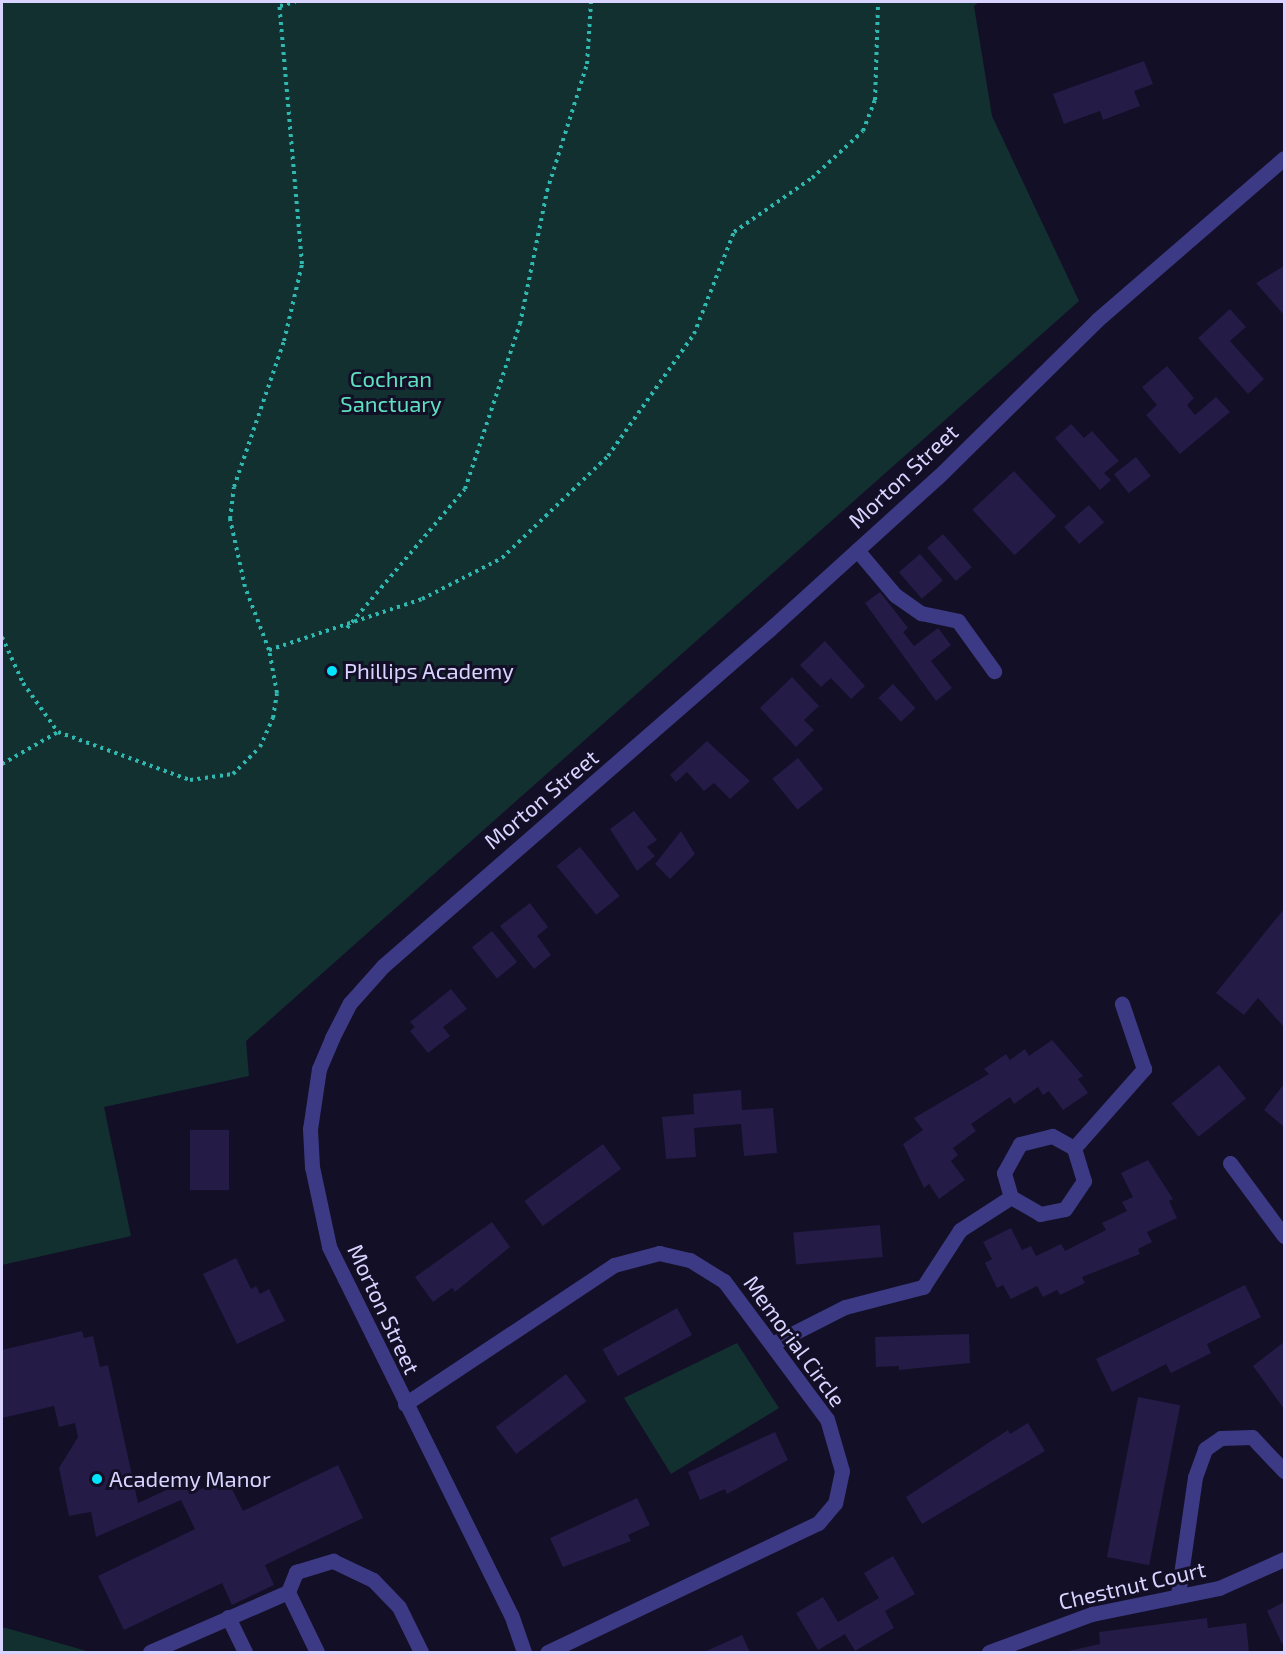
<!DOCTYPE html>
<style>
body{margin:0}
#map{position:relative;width:1286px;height:1654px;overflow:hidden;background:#130f26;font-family:"Exo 2",sans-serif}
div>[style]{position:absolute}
.green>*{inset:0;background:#12302f}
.building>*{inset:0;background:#241b47;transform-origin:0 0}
.path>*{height:4px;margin-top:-2px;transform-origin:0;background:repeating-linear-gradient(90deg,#2fb8b0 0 3px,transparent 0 7.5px)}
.minor>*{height:15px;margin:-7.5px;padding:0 7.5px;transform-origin:7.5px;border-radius:7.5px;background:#3d3a85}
.dots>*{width:16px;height:16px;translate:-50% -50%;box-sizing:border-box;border:3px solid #130f26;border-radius:50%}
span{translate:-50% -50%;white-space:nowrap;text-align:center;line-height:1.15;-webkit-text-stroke:6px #130f26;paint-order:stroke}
.park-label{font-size:22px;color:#5fe0c0}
.street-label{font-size:22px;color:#d9d4ff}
.poi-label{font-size:22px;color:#d9d4ff}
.left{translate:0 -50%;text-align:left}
.frame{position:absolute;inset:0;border:3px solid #d9d4ff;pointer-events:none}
</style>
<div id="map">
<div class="green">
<div style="clip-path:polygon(2px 2px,979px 2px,974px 6px,992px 116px,1079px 301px,246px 1041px,249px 1076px,104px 1107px,131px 1236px,2px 1265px)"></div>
<div style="clip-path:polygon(737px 1343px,779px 1408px,671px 1474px,624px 1398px)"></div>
<div style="clip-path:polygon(2px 1627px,31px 1635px,90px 1652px,2px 1652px)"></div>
</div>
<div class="building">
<div style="clip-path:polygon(1144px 61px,1153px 84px,1134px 91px,1140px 106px,1103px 120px,1100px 111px,1064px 124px,1053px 94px)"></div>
<div style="clip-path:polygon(1284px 266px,1284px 315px,1256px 283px)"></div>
<div style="clip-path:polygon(1230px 309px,1246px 327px,1230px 341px,1264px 379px,1248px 394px,1198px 338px)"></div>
<div style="clip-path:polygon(1167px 366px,1194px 398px,1187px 405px,1195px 415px,1216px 397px,1230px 412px,1180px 454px,1146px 415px,1157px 405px,1142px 387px)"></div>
<div style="clip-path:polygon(1071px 424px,1084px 438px,1092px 431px,1119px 461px,1104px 473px,1111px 480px,1100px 490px,1055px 438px)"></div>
<div style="left:1136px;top:457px;width:24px;height:28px;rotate:52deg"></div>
<div style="left:1014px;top:471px;width:62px;height:57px;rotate:47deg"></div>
<div style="left:1089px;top:505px;width:23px;height:33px;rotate:49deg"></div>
<div style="left:943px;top:534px;width:44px;height:21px;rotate:49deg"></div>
<div style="left:920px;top:554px;width:35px;height:28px;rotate:49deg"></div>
<div style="clip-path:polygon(880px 592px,908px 628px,903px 632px,914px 646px,938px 628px,951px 645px,931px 661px,952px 688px,936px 701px,865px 603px)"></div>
<div style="clip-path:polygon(825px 641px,865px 686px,851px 699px,831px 678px,821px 687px,800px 665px)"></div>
<div style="clip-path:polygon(792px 677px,819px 706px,804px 720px,814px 730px,796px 747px,760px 708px)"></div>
<div style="left:893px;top:684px;width:33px;height:20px;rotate:47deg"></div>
<div style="clip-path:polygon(707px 741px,750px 781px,730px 799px,714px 783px,704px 791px,687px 772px,676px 782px,670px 775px)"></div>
<div style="left:798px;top:758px;width:40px;height:33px;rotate:51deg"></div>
<div style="clip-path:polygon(634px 811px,657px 840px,647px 847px,655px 856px,637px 871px,610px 829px)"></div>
<div style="clip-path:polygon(681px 831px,695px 854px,670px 879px,655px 864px)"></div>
<div style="left:580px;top:847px;width:63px;height:30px;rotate:51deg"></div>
<div style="clip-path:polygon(530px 903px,548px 927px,537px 936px,551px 955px,534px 969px,500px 926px)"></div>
<div style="clip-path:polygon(1284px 909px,1284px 1027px,1258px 998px,1244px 1015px,1216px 993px)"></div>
<div style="left:492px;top:931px;width:40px;height:26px;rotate:51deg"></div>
<div style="clip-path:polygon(451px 989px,467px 1009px,443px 1027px,450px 1036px,428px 1053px,410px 1031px,415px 1027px,410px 1022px)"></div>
<div style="clip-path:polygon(1052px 1040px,1083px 1076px,1078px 1079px,1088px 1093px,1063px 1110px,1049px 1091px,1043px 1095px,1038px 1087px,1014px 1104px,1010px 1097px,971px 1124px,976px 1131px,953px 1148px,958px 1155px,951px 1161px,965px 1180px,939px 1199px,929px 1184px,924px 1188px,903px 1144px,923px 1130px,914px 1118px,989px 1074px,984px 1069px,1006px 1054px,1010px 1060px,1025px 1049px,1029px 1056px)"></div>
<div style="left:1219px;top:1065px;width:43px;height:61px;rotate:51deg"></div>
<div style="clip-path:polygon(1284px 1084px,1284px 1127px,1264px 1110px)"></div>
<div style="clip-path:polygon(741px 1090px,742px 1110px,773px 1108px,777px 1153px,744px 1156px,741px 1124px,694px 1128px,696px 1157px,666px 1159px,662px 1117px,694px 1114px,693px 1094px)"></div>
<div style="left:190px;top:1130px;width:39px;height:60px"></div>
<div style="left:603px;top:1144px;width:31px;height:97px;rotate:54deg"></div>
<div style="clip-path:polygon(1148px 1160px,1173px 1199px,1169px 1201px,1177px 1218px,1147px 1232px,1152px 1242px,1138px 1249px,1140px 1254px,1082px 1277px,1085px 1283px,1060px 1295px,1057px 1290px,1043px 1297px,1037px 1286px,1011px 1299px,1003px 1285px,997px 1288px,985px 1263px,992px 1259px,983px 1242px,1011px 1228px,1022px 1250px,1031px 1246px,1036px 1256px,1061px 1244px,1065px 1251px,1106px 1230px,1102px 1223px,1127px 1211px,1122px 1202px,1133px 1197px,1121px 1173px)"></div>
<div style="clip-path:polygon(492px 1222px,510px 1247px,455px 1292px,452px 1288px,433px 1302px,415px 1277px)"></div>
<div style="left:880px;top:1225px;width:32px;height:87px;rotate:85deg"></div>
<div style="clip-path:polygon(236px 1258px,251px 1289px,256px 1286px,260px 1294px,269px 1289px,285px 1321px,237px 1344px,203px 1274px)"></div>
<div style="clip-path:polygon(1245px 1285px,1261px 1317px,1207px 1344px,1211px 1353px,1171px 1373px,1166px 1364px,1112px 1392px,1096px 1359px)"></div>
<div style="left:677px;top:1308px;width:31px;height:85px;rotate:61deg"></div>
<div style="clip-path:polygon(82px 1331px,84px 1338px,93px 1336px,100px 1367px,108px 1365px,138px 1503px,186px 1481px,192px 1493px,226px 1477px,243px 1511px,338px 1465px,363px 1518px,265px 1565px,274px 1585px,232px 1605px,222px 1583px,124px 1630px,98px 1576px,195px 1529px,181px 1500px,96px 1537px,91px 1512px,69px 1516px,59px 1468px,78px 1437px,75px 1423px,59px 1427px,54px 1406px,2px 1418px,2px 1350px)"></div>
<div style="clip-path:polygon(969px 1334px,970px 1363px,899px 1370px,899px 1366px,876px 1367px,875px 1337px)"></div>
<div style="clip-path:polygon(1284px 1342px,1284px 1409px,1253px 1366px)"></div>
<div style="left:566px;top:1374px;width:34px;height:88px;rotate:53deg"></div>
<div style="left:1138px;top:1397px;width:43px;height:163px;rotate:11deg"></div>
<div style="clip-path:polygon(1028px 1423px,1045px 1451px,922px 1524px,906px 1497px,1008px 1430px,1010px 1434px)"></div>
<div style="clip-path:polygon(775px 1432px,788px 1460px,727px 1494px,725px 1489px,700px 1500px,688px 1472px)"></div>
<div style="clip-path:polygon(637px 1498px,650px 1525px,628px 1535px,631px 1541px,563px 1567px,550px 1538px)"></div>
<div style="clip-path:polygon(893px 1556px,915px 1594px,885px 1611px,894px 1628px,855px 1651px,845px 1634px,818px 1650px,796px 1613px,823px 1597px,838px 1622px,879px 1598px,864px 1573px)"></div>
<div style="clip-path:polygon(1284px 1602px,1284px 1642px,1282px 1644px,1267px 1611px)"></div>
<div style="clip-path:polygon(1207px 1618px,1208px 1628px,1246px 1623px,1249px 1652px,1064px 1652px,1100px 1644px,1099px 1632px)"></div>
<div style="clip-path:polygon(742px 1635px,750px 1652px,704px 1652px)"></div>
</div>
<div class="path">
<div style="left:280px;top:6px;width:16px;rotate:-15deg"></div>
<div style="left:347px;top:628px;width:182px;rotate:-49.7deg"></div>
<div style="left:465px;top:489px;width:174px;rotate:-71.6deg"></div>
<div style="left:520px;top:324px;width:136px;rotate:-78.5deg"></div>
<div style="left:547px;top:191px;width:133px;rotate:-72.5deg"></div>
<div style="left:587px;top:64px;width:62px;rotate:-86.3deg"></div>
<div style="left:2px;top:637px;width:51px;rotate:65.5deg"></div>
<div style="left:23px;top:683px;width:60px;rotate:54.5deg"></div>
<div style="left:269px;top:650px;width:161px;rotate:-18.4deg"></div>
<div style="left:422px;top:599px;width:90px;rotate:-27.1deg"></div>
<div style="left:502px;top:558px;width:147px;rotate:-43.9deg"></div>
<div style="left:608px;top:456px;width:149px;rotate:-54.8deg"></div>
<div style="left:694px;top:334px;width:110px;rotate:-68.6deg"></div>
<div style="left:734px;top:232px;width:95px;rotate:-34.7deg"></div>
<div style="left:812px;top:178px;width:69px;rotate:-42.7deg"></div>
<div style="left:863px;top:131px;width:33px;rotate:-69deg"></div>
<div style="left:875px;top:100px;width:98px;rotate:-88.2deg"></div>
<div style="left:2px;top:764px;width:64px;rotate:-29.7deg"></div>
<div style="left:58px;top:732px;width:140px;rotate:20deg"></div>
<div style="left:190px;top:780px;width:43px;rotate:-7.9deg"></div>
<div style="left:233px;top:774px;width:38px;rotate:-45deg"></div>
<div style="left:260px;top:747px;width:32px;rotate:-66deg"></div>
<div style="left:273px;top:718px;width:25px;rotate:-81deg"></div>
<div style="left:277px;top:693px;width:44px;rotate:-100.5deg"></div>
<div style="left:269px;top:650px;width:67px;rotate:-110.9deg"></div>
<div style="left:245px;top:587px;width:70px;rotate:-102.4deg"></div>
<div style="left:230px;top:519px;width:32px;rotate:-83deg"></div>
<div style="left:234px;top:487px;width:154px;rotate:-71.1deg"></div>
<div style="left:284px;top:341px;width:79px;rotate:-76.8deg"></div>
<div style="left:302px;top:264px;width:263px;rotate:-95deg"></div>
</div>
<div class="minor">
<div style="left:857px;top:550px;width:59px;rotate:49.8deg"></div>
<div style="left:895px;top:595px;width:32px;rotate:35deg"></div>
<div style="left:921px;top:613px;width:38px;rotate:12deg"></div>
<div style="left:958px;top:621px;width:62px;rotate:54.2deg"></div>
<div style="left:1074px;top:1148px;width:106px;rotate:-48.5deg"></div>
<div style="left:1144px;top:1069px;width:69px;rotate:-108.7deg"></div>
<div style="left:1230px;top:1163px;width:91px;rotate:53.5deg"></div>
<div style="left:772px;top:1344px;width:82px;rotate:-26.9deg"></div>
<div style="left:845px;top:1307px;width:81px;rotate:-14.4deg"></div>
<div style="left:923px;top:1287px;width:68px;rotate:-57deg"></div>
<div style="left:960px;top:1230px;width:61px;rotate:-32.9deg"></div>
<div style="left:1011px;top:1197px;width:34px;rotate:30deg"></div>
<div style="left:1040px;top:1214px;width:25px;rotate:-11deg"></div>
<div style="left:1065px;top:1209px;width:34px;rotate:-56deg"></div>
<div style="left:1084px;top:1181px;width:34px;rotate:-107deg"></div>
<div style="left:1074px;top:1148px;width:25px;rotate:-151deg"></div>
<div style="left:1052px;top:1136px;width:33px;rotate:166deg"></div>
<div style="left:1020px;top:1144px;width:33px;rotate:119deg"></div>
<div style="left:1004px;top:1173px;width:25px;rotate:74deg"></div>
<div style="left:405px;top:1404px;width:251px;rotate:-33.6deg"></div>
<div style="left:614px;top:1265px;width:47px;rotate:-14.9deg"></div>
<div style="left:659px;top:1253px;width:32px;rotate:13deg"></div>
<div style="left:690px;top:1260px;width:40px;rotate:32deg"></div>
<div style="left:724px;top:1281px;width:172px;rotate:53.3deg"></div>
<div style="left:827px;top:1419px;width:54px;rotate:73.9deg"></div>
<div style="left:842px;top:1471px;width:33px;rotate:102deg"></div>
<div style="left:835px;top:1503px;width:26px;rotate:130deg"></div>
<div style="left:818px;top:1523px;width:300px;rotate:154.5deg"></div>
<div style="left:1178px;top:1595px;width:119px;rotate:-81.8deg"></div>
<div style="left:1195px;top:1477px;width:30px;rotate:-70deg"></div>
<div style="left:1205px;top:1449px;width:19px;rotate:-35deg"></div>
<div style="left:1221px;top:1438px;width:31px;rotate:-2deg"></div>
<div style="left:1252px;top:1437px;width:47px;rotate:46.7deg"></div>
<div style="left:228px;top:1617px;width:39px;rotate:64deg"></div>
<div style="left:150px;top:1652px;width:150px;rotate:-23.5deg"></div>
<div style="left:317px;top:1652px;width:67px;rotate:-115.8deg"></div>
<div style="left:288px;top:1592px;width:22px;rotate:-68deg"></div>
<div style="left:296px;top:1572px;width:39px;rotate:-17deg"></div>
<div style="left:333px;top:1561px;width:44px;rotate:25.4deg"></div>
<div style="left:373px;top:1580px;width:37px;rotate:46deg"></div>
<div style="left:399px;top:1607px;width:50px;rotate:63.9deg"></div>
<div style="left:524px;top:1652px;width:39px;rotate:-109deg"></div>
<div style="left:511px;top:1615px;width:411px;rotate:-116.3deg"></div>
<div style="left:329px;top:1246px;width:81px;rotate:-102.1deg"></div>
<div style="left:312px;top:1167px;width:38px;rotate:-93deg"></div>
<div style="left:310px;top:1129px;width:61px;rotate:-81.5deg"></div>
<div style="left:319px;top:1069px;width:34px;rotate:-67deg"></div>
<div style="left:332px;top:1038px;width:39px;rotate:-63deg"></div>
<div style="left:350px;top:1003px;width:50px;rotate:-48.3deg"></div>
<div style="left:383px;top:966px;width:513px;rotate:-41.05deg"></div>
<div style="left:770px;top:629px;width:228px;rotate:-42.2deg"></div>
<div style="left:939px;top:476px;width:222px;rotate:-44.6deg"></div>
<div style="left:1097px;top:320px;width:247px;rotate:-40.9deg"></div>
<div style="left:989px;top:1652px;width:110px;rotate:-20.3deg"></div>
<div style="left:1092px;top:1614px;width:130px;rotate:-11.6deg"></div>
<div style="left:1219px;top:1588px;width:71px;rotate:-24deg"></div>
</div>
<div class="dots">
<div style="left:332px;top:671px;background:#00e5ff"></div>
<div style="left:97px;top:1479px;background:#00e5ff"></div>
</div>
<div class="park-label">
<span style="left:391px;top:391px">Cochran<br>Sanctuary</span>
</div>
<div class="street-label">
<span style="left:903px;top:476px;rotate:-43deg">Morton Street</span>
<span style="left:541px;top:799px;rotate:-40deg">Morton Street</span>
<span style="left:384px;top:1309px;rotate:65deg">Morton Street</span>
<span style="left:795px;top:1341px;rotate:54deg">Memorial Circle</span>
<span style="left:1132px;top:1585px;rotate:-13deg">Chestnut Court</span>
</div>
<div class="poi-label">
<span class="left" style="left:344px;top:671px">Phillips Academy</span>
<span class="left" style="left:109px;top:1479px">Academy Manor</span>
</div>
<div class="frame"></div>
</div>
